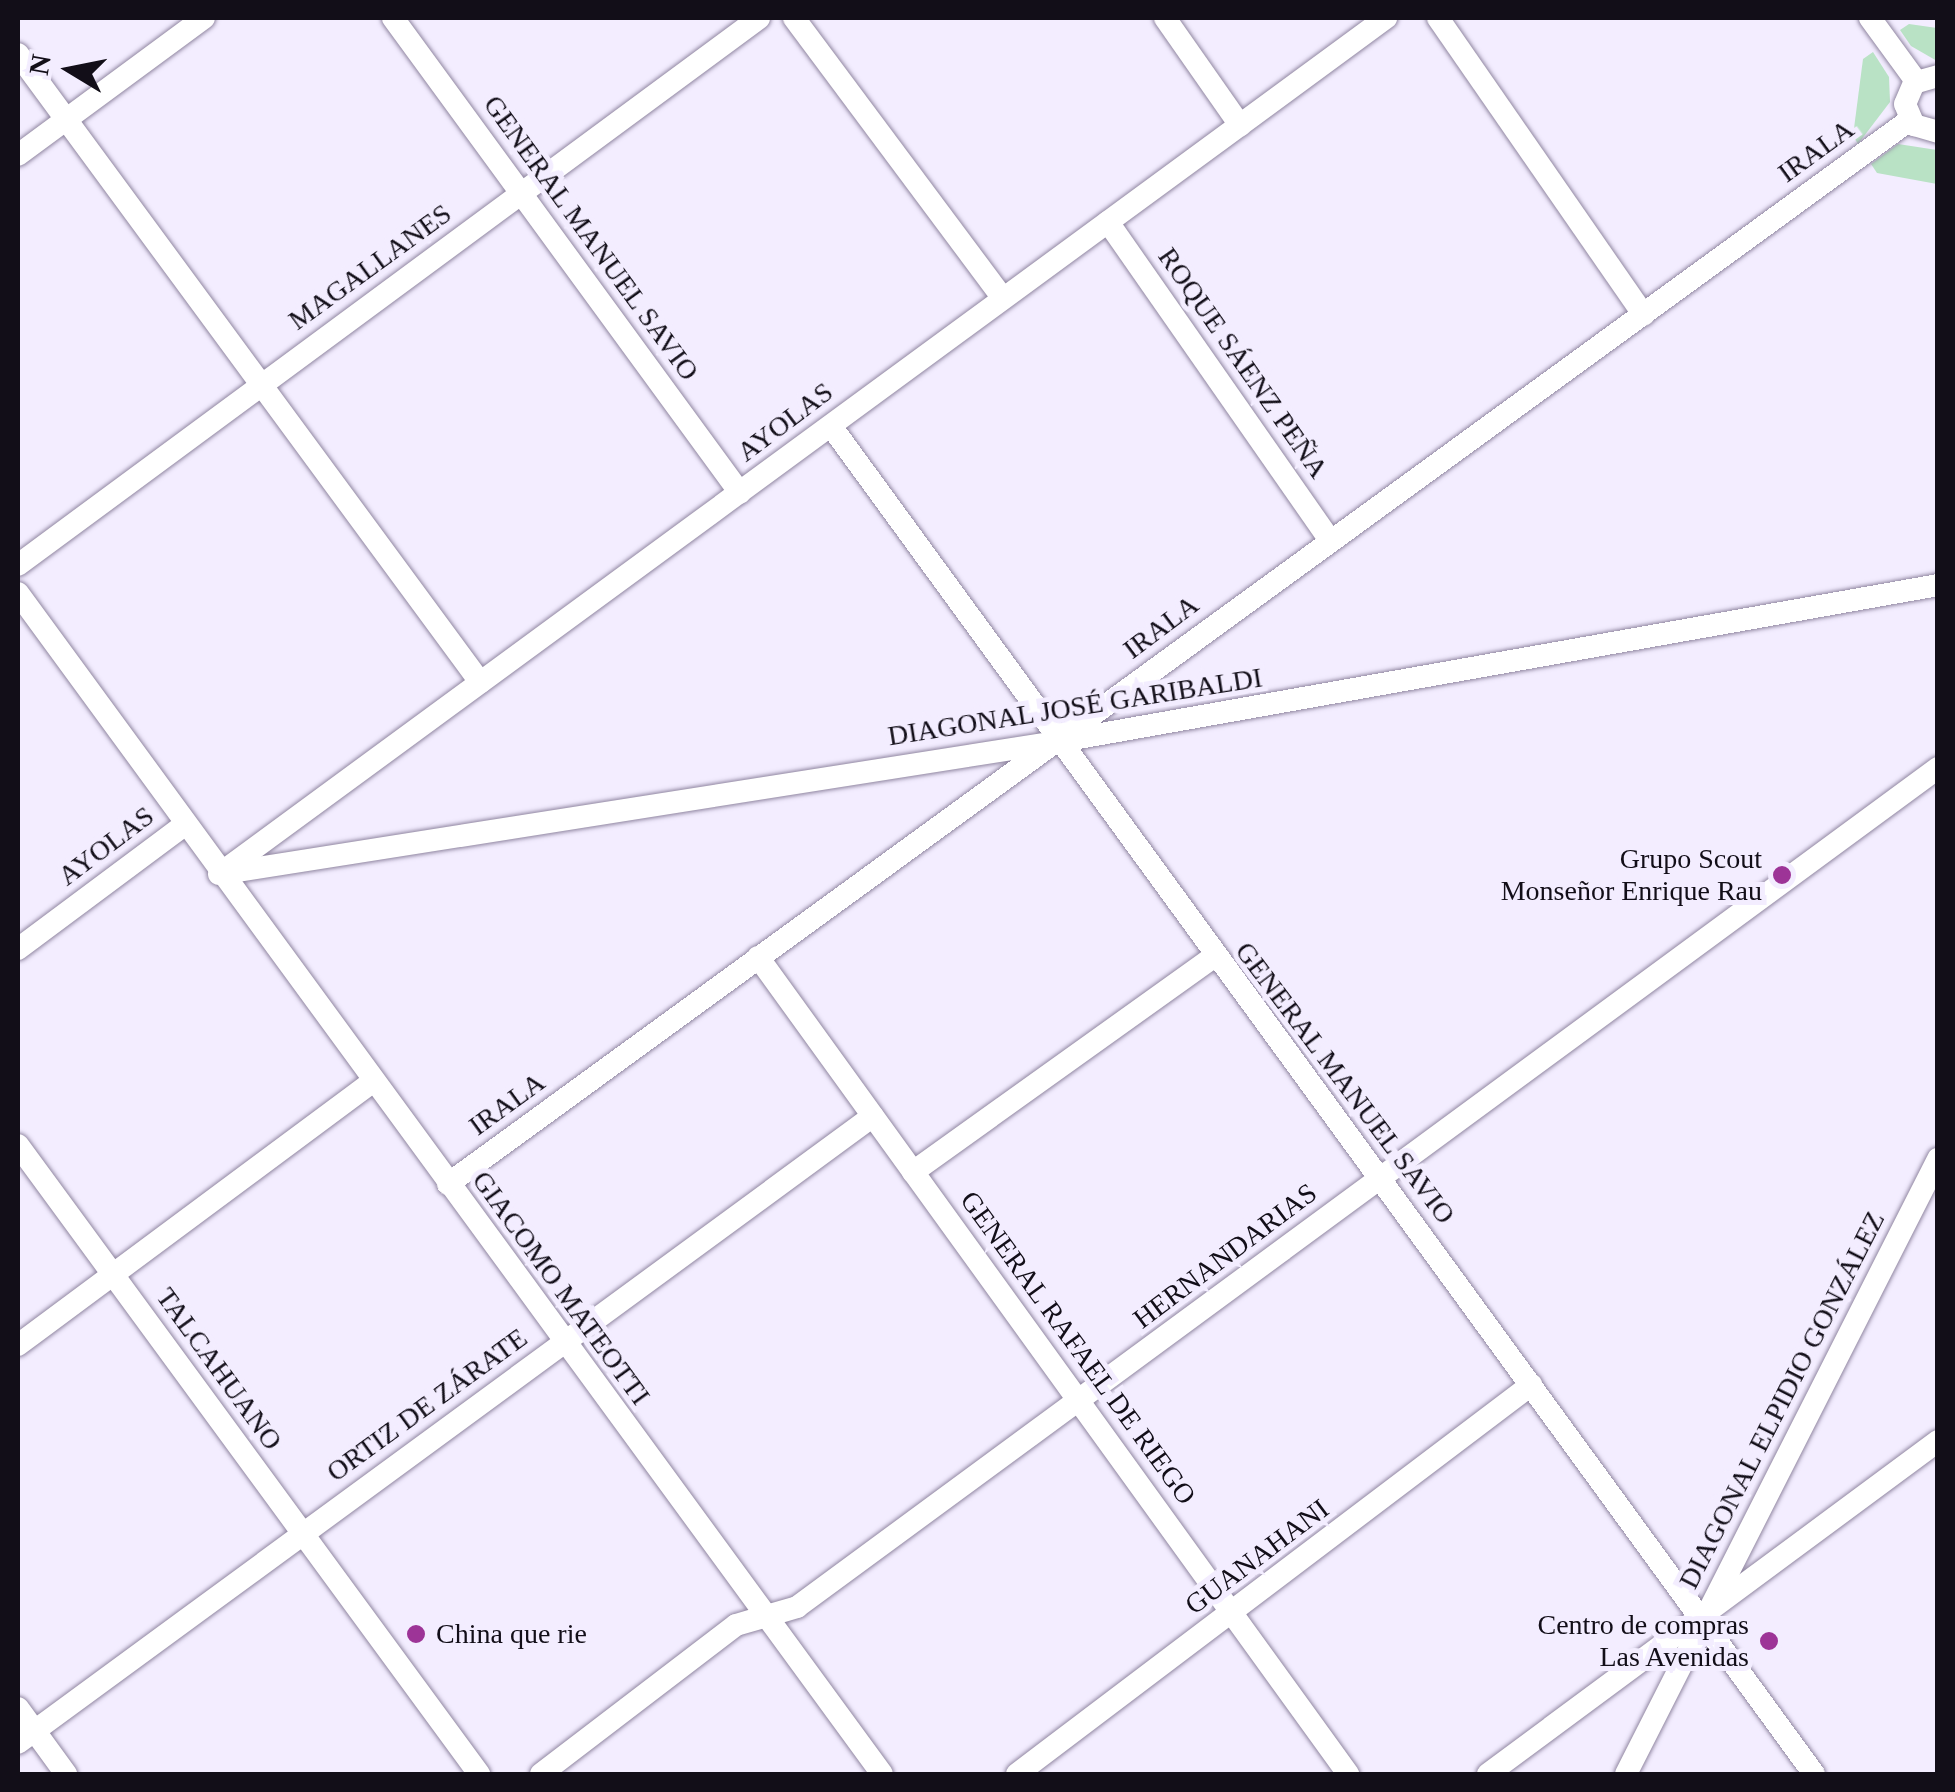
<!DOCTYPE html>
<meta charset="utf-8">
<style>
body{margin:0}
#map{position:relative;width:1955px;height:1792px;overflow:hidden;background:#f3edff;font-family:"Times New Roman",serif}
div>[style]{position:absolute}
.green>*{inset:0;background:#b9e2c5}
.roads{filter:drop-shadow(0 0 2px #9086a1) drop-shadow(0 0 2px #9086a1)}
.street>*{height:22px;margin:-11px;padding:0 11px;transform-origin:11px;border-radius:11px;background:#fff}
.dots>*{width:28px;height:28px;translate:-50% -50%;box-sizing:border-box;border:5px solid #f3edff;border-radius:50%}
span{translate:-50% -50%;white-space:nowrap;text-align:center;line-height:1.15;-webkit-text-stroke:10px #f3edff;paint-order:stroke}
.street-label{font-size:28px;color:#120e18}
.poi-label{font-size:28px;color:#120e18}
.right{translate:-100% -50%;text-align:right}
.left{translate:0 -50%;text-align:left}
.frame{position:absolute;inset:0;border:20px solid #120e18;pointer-events:none}
.north{position:absolute;left:20px;top:20px;width:100px;height:100px;-webkit-text-stroke:8px #f3edff;paint-order:stroke;rotate:280deg;font-size:28px;font-weight:700;line-height:40px;text-align:center;color:#120e18}
.north::after{content:'';display:block;margin:auto;width:35px;height:45px;background:#120e18;clip-path:polygon(50% 0,100% 100%,50% 72%,0 100%)}
</style>
<div id="map">
<div class="green">
<div style="clip-path:polygon(1909px 24px,1937px 28px,1937px 61px,1911px 46px,1900px 30px)"></div>
<div style="clip-path:polygon(1873px 52px,1889px 77px,1890px 102px,1858px 144px,1853px 136px,1863px 59px)"></div>
<div style="clip-path:polygon(1898px 144px,1937px 150px,1937px 184px,1877px 173px,1871px 164px)"></div>
</div>
<div class="roads">
<div class="street">
<div style="left:393px;top:18px;width:588px;rotate:53.85deg"></div>
<div style="left:794px;top:18px;width:348px;rotate:53.3deg"></div>
<div style="left:1165px;top:18px;width:131px;rotate:55deg"></div>
<div style="left:1438px;top:18px;width:361px;rotate:55.3deg"></div>
<div style="left:1870px;top:18px;width:78px;rotate:53.9deg"></div>
<div style="left:18px;top:54px;width:780px;rotate:53.66deg"></div>
<div style="left:1938px;top:76px;width:25px;rotate:164deg"></div>
<div style="left:1914px;top:83px;width:23px;rotate:113deg"></div>
<div style="left:1905px;top:104px;width:23px;rotate:67deg"></div>
<div style="left:1914px;top:125px;width:25px;rotate:16deg"></div>
<div style="left:18px;top:155px;width:231px;rotate:-36.4deg"></div>
<div style="left:1108px;top:222px;width:386px;rotate:55.1deg"></div>
<div style="left:831px;top:426px;width:1668px;rotate:53.9deg"></div>
<div style="left:18px;top:565px;width:921px;rotate:-36.43deg"></div>
<div style="left:18px;top:593px;width:1463px;rotate:53.81deg"></div>
<div style="left:222px;top:872px;width:1444px;rotate:-36.27deg"></div>
<div style="left:219px;top:874px;width:847px;rotate:-8.96deg"></div>
<div style="left:1056px;top:742px;width:896px;rotate:-10.09deg"></div>
<div style="left:18px;top:949px;width:206px;rotate:-36.7deg"></div>
<div style="left:758px;top:957px;width:1008px;rotate:54.16deg"></div>
<div style="left:18px;top:1145px;width:780px;rotate:53.76deg"></div>
<div style="left:913px;top:1172px;width:369px;rotate:-35.6deg"></div>
<div style="left:448px;top:1184px;width:1808px;rotate:-36.05deg"></div>
<div style="left:18px;top:1345px;width:440px;rotate:-36.6deg"></div>
<div style="left:18px;top:1708px;width:82px;rotate:54deg"></div>
<div style="left:18px;top:1743px;width:1060px;rotate:-36.25deg"></div>
<div style="left:541px;top:1774px;width:245px;rotate:-37.4deg"></div>
<div style="left:736px;top:1625px;width:64px;rotate:-16.4deg"></div>
<div style="left:797px;top:1607px;width:1416px;rotate:-36.33deg"></div>
<div style="left:1017px;top:1774px;width:645px;rotate:-37.12deg"></div>
<div style="left:1488px;top:1774px;width:560px;rotate:-36.5deg"></div>
<div style="left:1626px;top:1774px;width:690px;rotate:-63.1deg"></div>
</div>
</div>
<div class="dots">
<div style="left:1782px;top:875px;background:#9d3497"></div>
<div style="left:416px;top:1634px;background:#9d3497"></div>
<div style="left:1769px;top:1641px;background:#9d3497"></div>
</div>
<div class="street-label">
<span style="left:1816px;top:151px;rotate:-36deg">IRALA</span>
<span style="left:591px;top:238px;rotate:54deg">GENERAL MANUEL SAVIO</span>
<span style="left:370px;top:267px;rotate:-36deg">MAGALLANES</span>
<span style="left:1243px;top:363px;rotate:55deg">ROQUE SÁENZ PEÑA</span>
<span style="left:785px;top:422px;rotate:-37deg">AYOLAS</span>
<span style="left:1161px;top:627px;rotate:-37deg">IRALA</span>
<span style="left:1075px;top:707px;rotate:-9deg">DIAGONAL JOSÉ GARIBALDI</span>
<span style="left:106px;top:846px;rotate:-37deg">AYOLAS</span>
<span style="left:1345px;top:1083px;rotate:53deg">GENERAL MANUEL SAVIO</span>
<span style="left:507px;top:1104px;rotate:-36deg">IRALA</span>
<span style="left:1225px;top:1256px;rotate:-37deg">HERNANDARIAS</span>
<span style="left:561px;top:1288px;rotate:54deg">GIACOMO MATEOTTI</span>
<span style="left:1078px;top:1348px;rotate:54deg">GENERAL RAFAEL DE RIEGO</span>
<span style="left:219px;top:1369px;rotate:54deg">TALCAHUANO</span>
<span style="left:1782px;top:1400px;rotate:-63deg">DIAGONAL ELPIDIO GONZÁLEZ</span>
<span style="left:427px;top:1405px;rotate:-36deg">ORTIZ DE ZÁRATE</span>
<span style="left:1257px;top:1557px;rotate:-37deg">GUANAHANI</span>
</div>
<div class="poi-label">
<span class="right" style="left:1762px;top:875px">Grupo Scout<br>Monseñor Enrique Rau</span>
<span class="right" style="left:1749px;top:1641px">Centro de compras<br>Las Avenidas</span>
<span class="left" style="left:436px;top:1634px">China que rie</span>
</div>
<div class="frame"></div>
<div class="north">N</div>
</div>
